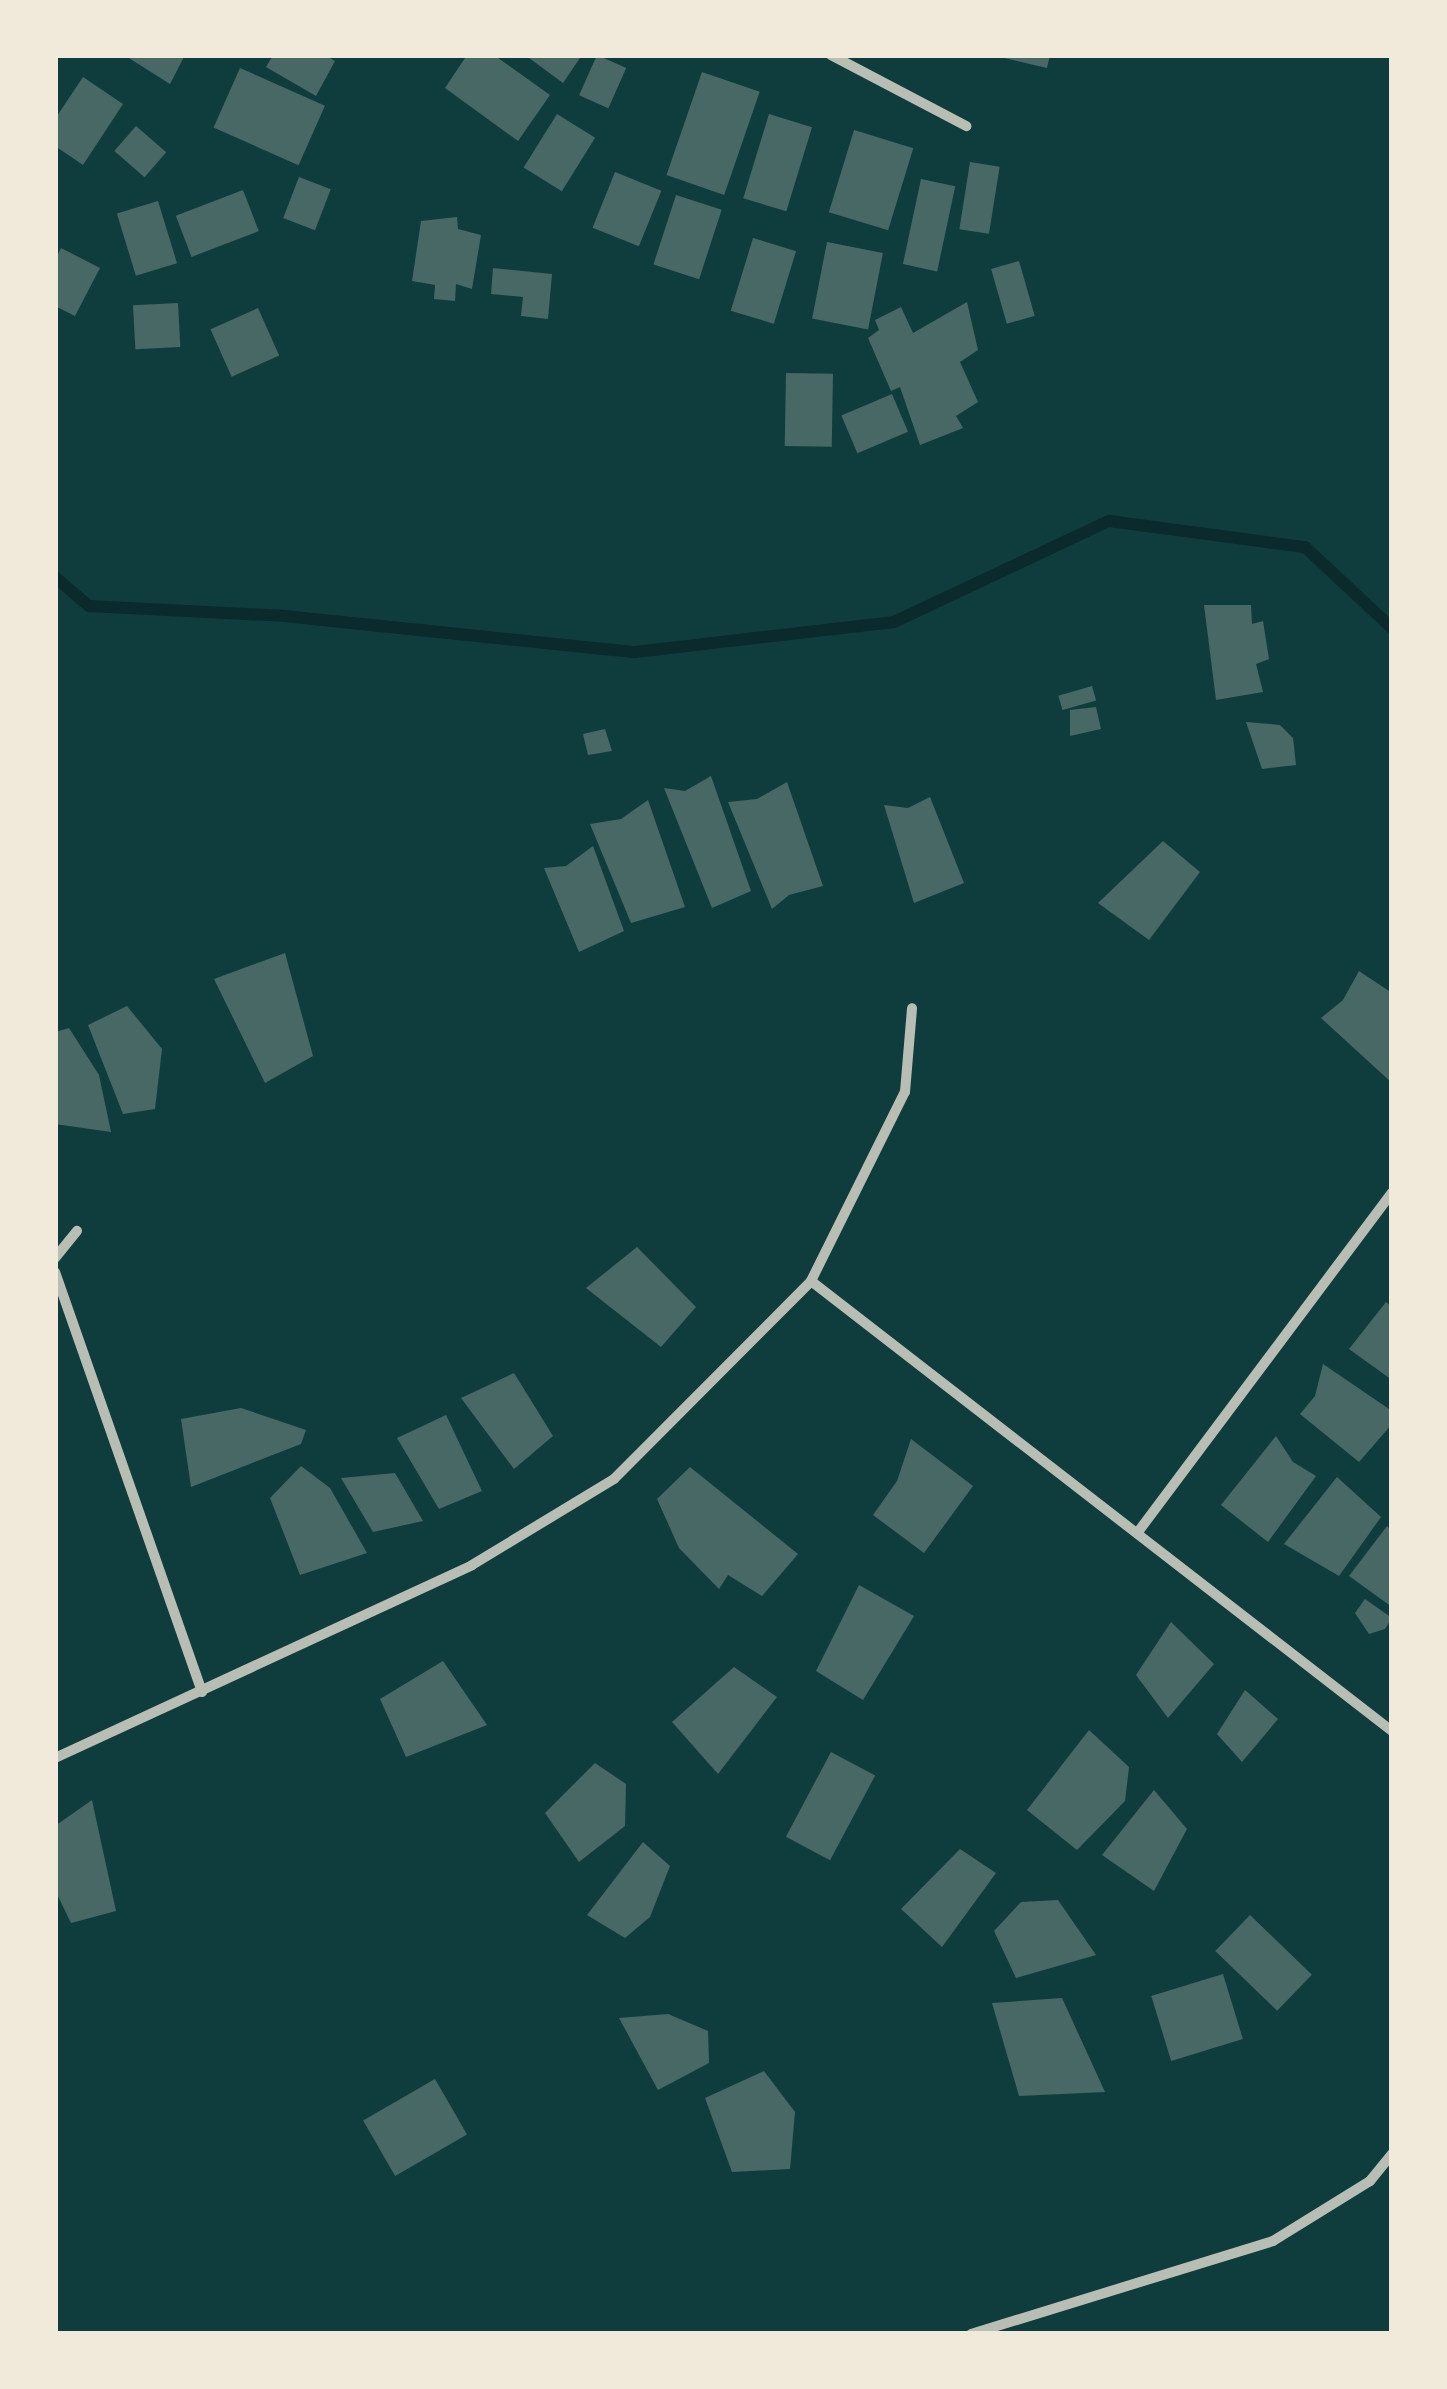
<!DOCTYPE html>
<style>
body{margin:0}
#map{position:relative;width:1447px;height:2389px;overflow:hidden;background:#0f3d3e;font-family:Mulish,sans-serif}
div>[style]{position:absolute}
.stream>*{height:12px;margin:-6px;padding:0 6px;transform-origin:6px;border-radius:6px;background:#0a2a2b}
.building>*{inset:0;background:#486865;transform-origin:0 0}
.minor>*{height:10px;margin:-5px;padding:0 5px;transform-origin:5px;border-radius:5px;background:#b8beb3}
span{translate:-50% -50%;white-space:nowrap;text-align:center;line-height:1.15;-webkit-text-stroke:10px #f1e9da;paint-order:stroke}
.frame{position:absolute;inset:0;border:58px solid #f1e9da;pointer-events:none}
</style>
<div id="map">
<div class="stream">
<div style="left:55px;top:577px;width:45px;rotate:40.5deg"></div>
<div style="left:89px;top:606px;width:195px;rotate:2.9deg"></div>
<div style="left:284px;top:616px;width:353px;rotate:5.9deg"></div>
<div style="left:635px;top:652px;width:261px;rotate:-6.6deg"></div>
<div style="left:894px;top:622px;width:238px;rotate:-25.2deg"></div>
<div style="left:1109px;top:521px;width:198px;rotate:7.6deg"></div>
<div style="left:1305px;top:547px;width:119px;rotate:43deg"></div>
</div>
<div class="building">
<div style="clip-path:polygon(124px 55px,185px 55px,170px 84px)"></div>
<div style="clip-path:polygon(273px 55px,325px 55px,335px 61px,316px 96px,266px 67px)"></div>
<div style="clip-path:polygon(467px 55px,494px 55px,550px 95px,518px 141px,445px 88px)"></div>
<div style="clip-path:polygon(525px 55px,582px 55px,563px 83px)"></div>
<div style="left:597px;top:55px;width:32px;height:44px;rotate:24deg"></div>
<div style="clip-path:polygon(992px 55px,1050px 55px,1047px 68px)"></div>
<div style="left:240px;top:68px;width:93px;height:65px;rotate:24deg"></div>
<div style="left:702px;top:72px;width:61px;height:109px;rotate:19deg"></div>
<div style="clip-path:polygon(83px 77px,123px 104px,83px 165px,55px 146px,55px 119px)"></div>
<div style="left:557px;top:114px;width:45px;height:63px;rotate:32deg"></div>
<div style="left:769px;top:114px;width:45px;height:88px;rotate:17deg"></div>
<div style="left:136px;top:126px;width:40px;height:33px;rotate:41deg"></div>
<div style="left:854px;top:130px;width:62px;height:86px;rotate:17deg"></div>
<div style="left:970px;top:162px;width:30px;height:68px;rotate:9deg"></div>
<div style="left:615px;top:172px;width:50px;height:60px;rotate:22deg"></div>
<div style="left:299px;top:177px;width:34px;height:44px;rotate:21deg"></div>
<div style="left:921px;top:179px;width:35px;height:87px;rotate:12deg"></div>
<div style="left:243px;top:190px;width:44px;height:72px;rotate:69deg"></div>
<div style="left:676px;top:195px;width:48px;height:73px;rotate:18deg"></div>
<div style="left:158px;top:201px;width:65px;height:43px;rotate:73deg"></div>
<div style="clip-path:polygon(457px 217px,458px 229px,481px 235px,472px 289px,456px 284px,455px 301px,434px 299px,435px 285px,412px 281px,421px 221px)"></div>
<div style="left:753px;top:238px;width:45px;height:76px;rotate:17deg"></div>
<div style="left:827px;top:242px;width:57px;height:78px;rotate:11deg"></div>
<div style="clip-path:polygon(61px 248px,100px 268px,75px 316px,55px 306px,55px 260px)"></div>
<div style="left:1019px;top:261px;width:57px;height:29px;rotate:74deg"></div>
<div style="clip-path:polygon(493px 268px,552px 274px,548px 319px,521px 316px,523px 297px,491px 294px)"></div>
<div style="clip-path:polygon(967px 302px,978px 350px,960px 362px,978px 402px,956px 416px,963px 428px,920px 445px,900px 387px,891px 391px,868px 338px,879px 330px,875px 320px,901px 307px,913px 333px)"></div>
<div style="left:178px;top:303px;width:44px;height:45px;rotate:87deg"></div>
<div style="left:258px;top:308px;width:52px;height:52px;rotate:66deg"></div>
<div style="left:786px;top:373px;width:47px;height:73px;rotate:1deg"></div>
<div style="left:892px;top:394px;width:41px;height:55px;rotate:67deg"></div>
<div style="clip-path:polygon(1204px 605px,1251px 605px,1252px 624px,1263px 621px,1269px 659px,1256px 664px,1263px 692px,1216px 700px)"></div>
<div style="left:1092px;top:686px;width:15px;height:35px;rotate:74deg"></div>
<div style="clip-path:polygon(1096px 707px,1101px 729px,1070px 736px,1070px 710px)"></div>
<div style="clip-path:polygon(1246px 722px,1280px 725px,1293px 738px,1296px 765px,1262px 769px)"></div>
<div style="clip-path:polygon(605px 729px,612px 751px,588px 755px,583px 734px)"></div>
<div style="clip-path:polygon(711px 776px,751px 891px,712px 908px,664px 788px,685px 791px)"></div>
<div style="clip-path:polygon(787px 782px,823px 886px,789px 895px,772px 909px,728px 802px,757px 799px)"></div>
<div style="clip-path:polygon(930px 797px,964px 883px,914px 903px,884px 805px,908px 808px)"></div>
<div style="clip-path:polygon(648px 800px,685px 907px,631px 923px,590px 824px,621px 819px)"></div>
<div style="clip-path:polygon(1163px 841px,1200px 872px,1149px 940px,1098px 903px)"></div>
<div style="clip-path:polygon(593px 846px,624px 931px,579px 952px,544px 868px,566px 866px)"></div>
<div style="clip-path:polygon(285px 953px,313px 1056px,265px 1083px,214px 979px)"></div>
<div style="clip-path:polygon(1359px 971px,1392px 993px,1392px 1083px,1321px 1018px,1343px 1000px)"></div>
<div style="clip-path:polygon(127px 1006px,162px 1049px,155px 1109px,123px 1114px,88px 1025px)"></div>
<div style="clip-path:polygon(69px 1028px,99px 1075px,111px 1132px,55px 1124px,55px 1032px)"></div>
<div style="clip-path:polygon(637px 1247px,696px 1307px,661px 1347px,586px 1288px)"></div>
<div style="clip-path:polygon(1386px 1302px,1392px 1307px,1392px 1380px,1349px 1349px)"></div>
<div style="clip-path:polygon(1323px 1364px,1392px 1411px,1392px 1424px,1359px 1462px,1300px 1414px,1315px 1396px)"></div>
<div style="clip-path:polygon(514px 1373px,553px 1436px,514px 1469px,461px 1398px)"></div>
<div style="clip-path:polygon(241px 1408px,306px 1430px,301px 1444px,191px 1487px,181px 1419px)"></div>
<div style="clip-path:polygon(446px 1415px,482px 1491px,439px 1509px,397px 1438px)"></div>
<div style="clip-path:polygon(1276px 1436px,1293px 1462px,1316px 1476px,1268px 1542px,1221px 1505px)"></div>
<div style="clip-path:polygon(911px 1439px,973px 1486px,924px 1553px,873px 1515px,897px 1481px)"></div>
<div style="clip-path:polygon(301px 1466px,330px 1488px,367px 1553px,300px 1575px,270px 1498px)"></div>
<div style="clip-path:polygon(690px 1467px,798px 1554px,762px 1596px,728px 1575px,719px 1589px,679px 1548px,657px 1499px)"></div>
<div style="clip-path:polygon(395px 1473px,423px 1521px,373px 1532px,341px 1478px)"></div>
<div style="clip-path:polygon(1337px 1477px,1381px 1517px,1339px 1576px,1284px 1544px)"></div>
<div style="clip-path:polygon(1387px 1526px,1392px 1531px,1392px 1607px,1349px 1576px)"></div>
<div style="clip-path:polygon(859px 1585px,914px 1616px,863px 1700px,816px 1671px)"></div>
<div style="clip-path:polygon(1365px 1599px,1392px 1618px,1385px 1629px,1369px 1634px,1355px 1613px)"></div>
<div style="clip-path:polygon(1171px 1622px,1214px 1664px,1168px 1718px,1136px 1675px)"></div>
<div style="clip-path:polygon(443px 1661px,487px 1725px,406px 1757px,380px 1699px)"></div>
<div style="clip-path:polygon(734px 1667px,777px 1697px,718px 1774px,672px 1722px)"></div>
<div style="clip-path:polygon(1245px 1690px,1278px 1719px,1242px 1762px,1217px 1734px)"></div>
<div style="clip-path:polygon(1089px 1730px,1129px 1767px,1125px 1801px,1077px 1850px,1027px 1810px)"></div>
<div style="left:831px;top:1752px;width:50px;height:96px;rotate:28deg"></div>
<div style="clip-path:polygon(595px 1763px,626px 1784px,625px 1826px,579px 1862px,545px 1813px)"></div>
<div style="clip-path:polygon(1154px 1790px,1187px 1829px,1154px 1891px,1102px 1855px)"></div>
<div style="clip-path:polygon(92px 1800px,116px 1911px,71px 1923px,55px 1890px,55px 1826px)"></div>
<div style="clip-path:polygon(643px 1842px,670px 1866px,650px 1917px,625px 1938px,587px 1915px)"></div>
<div style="clip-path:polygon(960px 1849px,996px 1873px,942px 1947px,901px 1909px)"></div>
<div style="clip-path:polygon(1058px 1900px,1096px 1955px,1016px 1978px,994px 1931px,1021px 1902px)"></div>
<div style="left:1250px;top:1915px;width:86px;height:50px;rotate:44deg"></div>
<div style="left:1223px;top:1974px;width:68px;height:75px;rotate:73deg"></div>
<div style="clip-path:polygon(1062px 1998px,1105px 2092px,1019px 2096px,992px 2003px)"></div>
<div style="clip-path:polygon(668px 2014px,708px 2031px,709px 2063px,658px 2090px,619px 2018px)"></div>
<div style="clip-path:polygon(764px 2071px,795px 2112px,790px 2169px,732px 2172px,705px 2098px)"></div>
<div style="left:435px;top:2079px;width:64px;height:83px;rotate:60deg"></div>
</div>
<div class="minor">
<div style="left:831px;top:55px;width:153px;rotate:27.7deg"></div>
<div style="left:55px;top:1258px;width:35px;rotate:-51deg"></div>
<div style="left:55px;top:1272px;width:445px;rotate:70.7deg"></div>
<div style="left:811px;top:1281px;width:735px;rotate:37.76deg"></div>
<div style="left:1138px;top:1532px;width:424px;rotate:-53.2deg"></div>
<div style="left:55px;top:1758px;width:459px;rotate:-24.8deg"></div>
<div style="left:472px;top:1565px;width:166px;rotate:-31.2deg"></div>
<div style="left:614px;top:1479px;width:279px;rotate:-45.1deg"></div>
<div style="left:811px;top:1281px;width:211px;rotate:-63.6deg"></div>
<div style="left:905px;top:1092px;width:84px;rotate:-85.2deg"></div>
<div style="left:971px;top:2334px;width:316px;rotate:-17.1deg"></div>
<div style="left:1273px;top:2241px;width:114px;rotate:-31.7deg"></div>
<div style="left:1370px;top:2181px;width:35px;rotate:-51deg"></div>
</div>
<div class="frame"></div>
</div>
